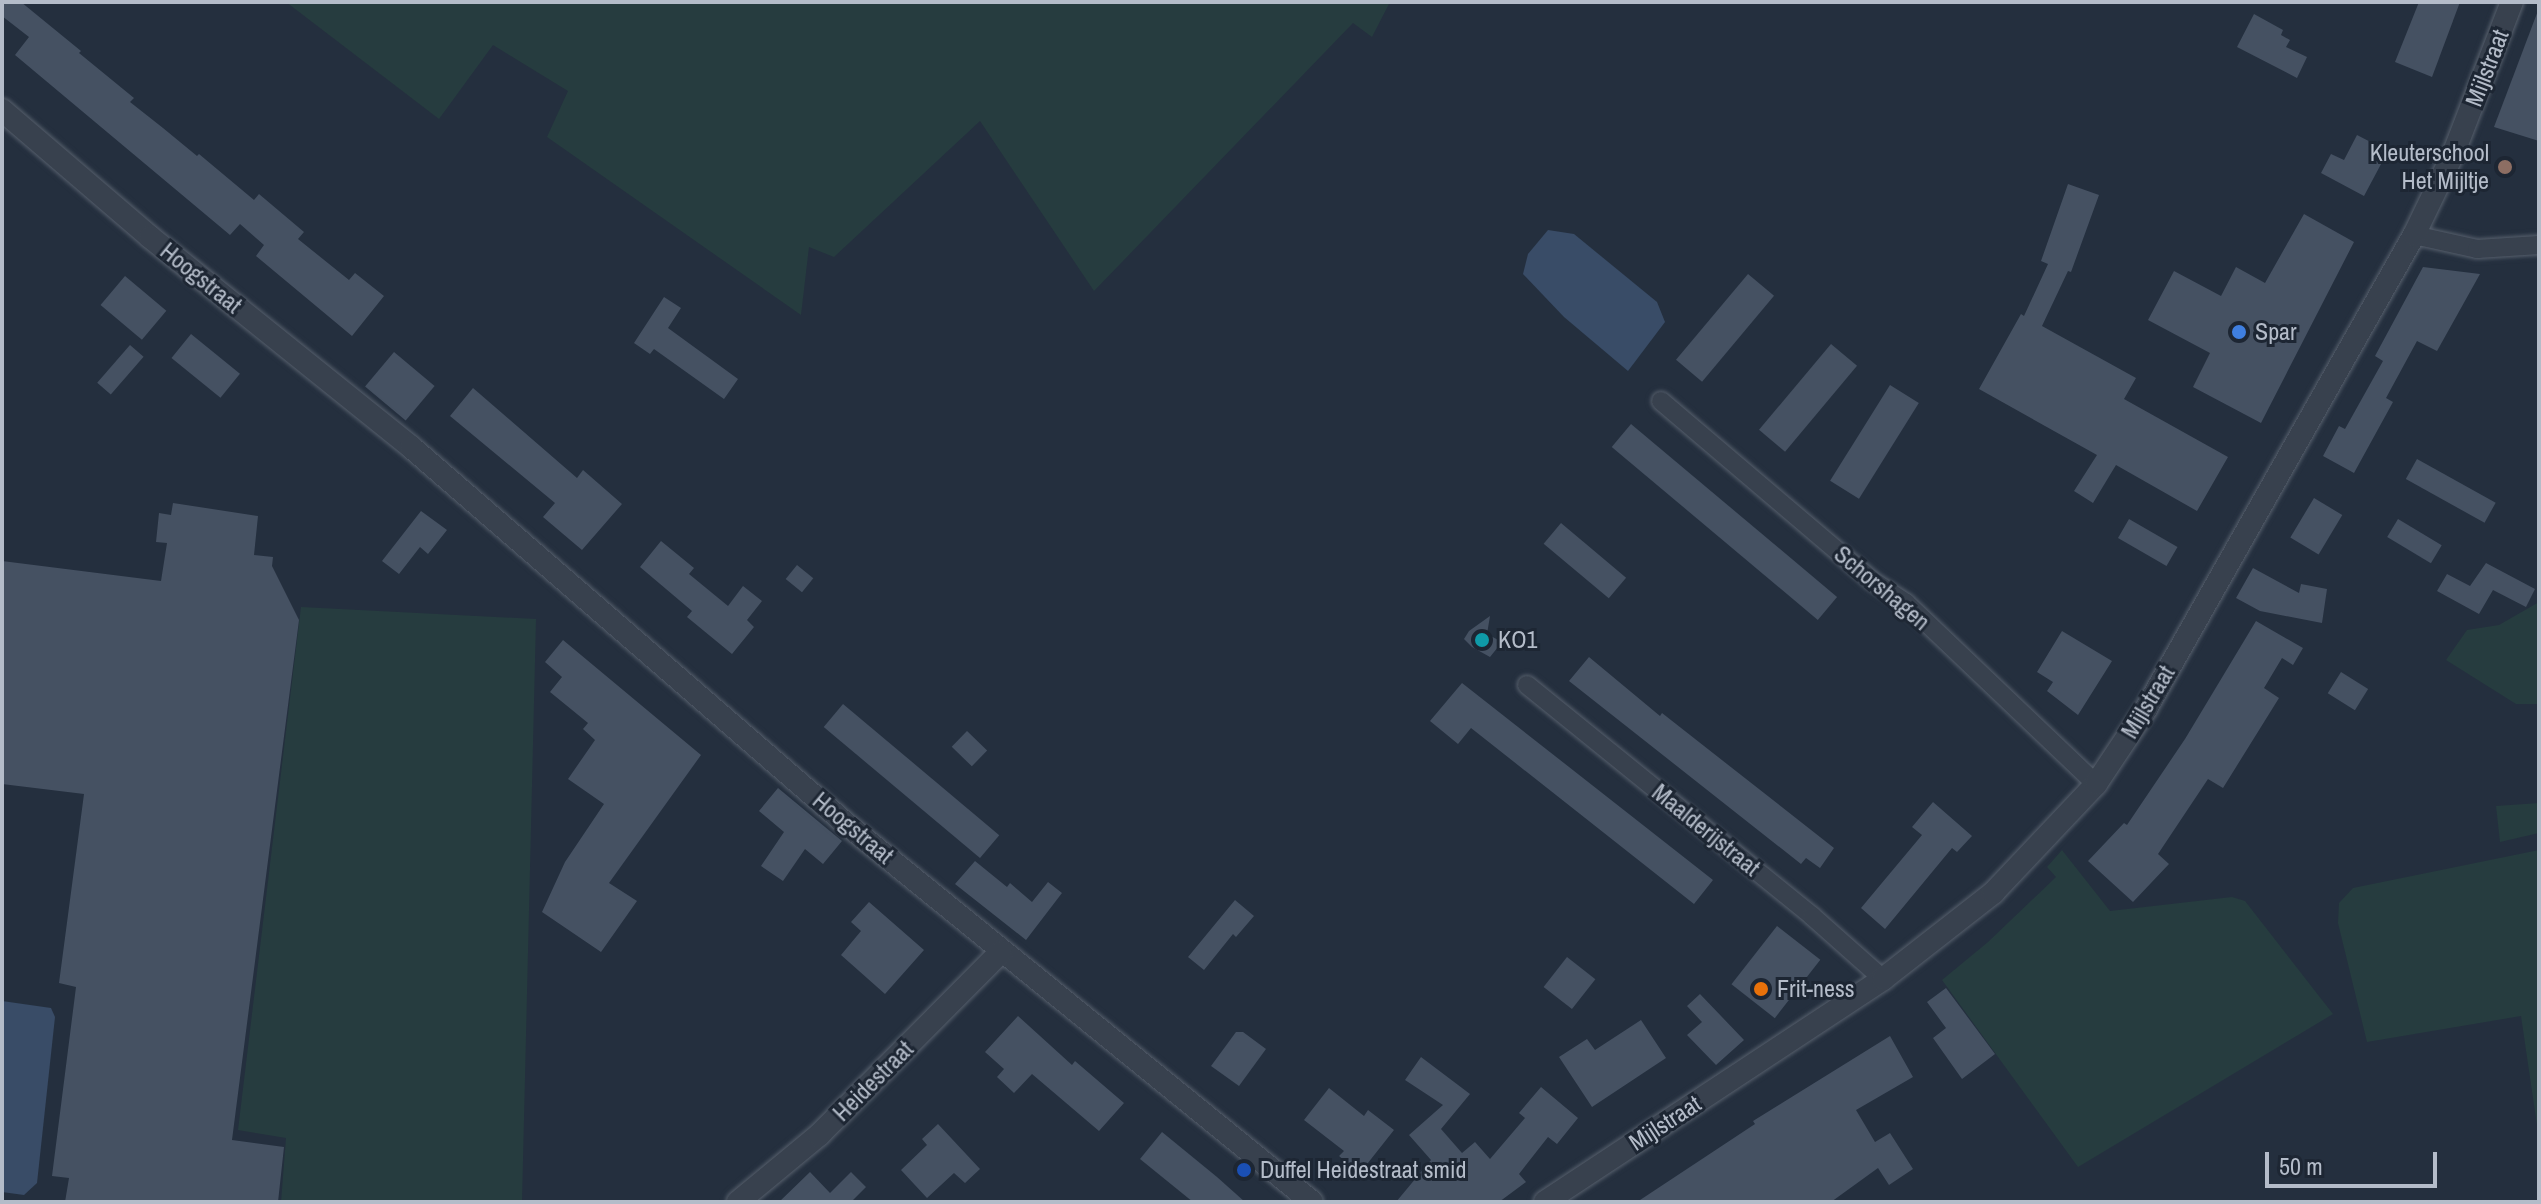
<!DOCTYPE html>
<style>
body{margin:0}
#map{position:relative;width:2541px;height:1204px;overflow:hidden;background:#242f3e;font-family:"Archivo Narrow",sans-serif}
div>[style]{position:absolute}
.green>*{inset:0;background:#263c3f}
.water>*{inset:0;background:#394c67}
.building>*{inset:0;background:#455162;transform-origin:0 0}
.roads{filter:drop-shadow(0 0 2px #565f6c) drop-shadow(0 0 2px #565f6c)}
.minor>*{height:18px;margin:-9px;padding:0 9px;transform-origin:9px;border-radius:9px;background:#38414e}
.tertiary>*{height:22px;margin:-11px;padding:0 11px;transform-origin:11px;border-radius:11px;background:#38414e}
.dots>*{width:22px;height:22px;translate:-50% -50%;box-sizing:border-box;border:4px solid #1d2633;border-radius:50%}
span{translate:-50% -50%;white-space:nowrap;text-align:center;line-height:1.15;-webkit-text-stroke:6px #1d2633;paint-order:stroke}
.street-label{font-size:24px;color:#b4bcc9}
.poi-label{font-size:24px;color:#b4bcc9}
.right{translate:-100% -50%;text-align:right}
.left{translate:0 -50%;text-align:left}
.frame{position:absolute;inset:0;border:4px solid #b4bcc9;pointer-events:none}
.scale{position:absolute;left:2265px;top:1152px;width:172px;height:36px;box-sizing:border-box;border:4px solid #b4bcc9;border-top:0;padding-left:10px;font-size:24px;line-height:28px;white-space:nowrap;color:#b4bcc9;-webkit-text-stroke:6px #1d2633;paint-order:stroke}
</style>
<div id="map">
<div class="green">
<div style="clip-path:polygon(286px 2px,1390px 2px,1372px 37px,1353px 23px,1094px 291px,980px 121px,834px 257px,809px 247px,801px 315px,547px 137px,568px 91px,493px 45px,439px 119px)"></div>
<div style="clip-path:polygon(2539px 602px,2539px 704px,2516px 704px,2446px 660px,2467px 630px,2499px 625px)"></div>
<div style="clip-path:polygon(301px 607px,536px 619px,522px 1202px,281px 1202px,286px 1138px,238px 1130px)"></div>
<div style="clip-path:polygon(2539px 803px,2539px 833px,2500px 842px,2496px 806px)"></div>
<div style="clip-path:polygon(2062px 850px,2110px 911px,2232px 897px,2245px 901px,2333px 1014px,2078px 1167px,1942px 980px,1988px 942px,2056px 877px,2047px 867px)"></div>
<div style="clip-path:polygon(2539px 850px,2539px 1139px,2521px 1016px,2367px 1042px,2338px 923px,2339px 903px,2353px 888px)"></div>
</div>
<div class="water">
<div style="clip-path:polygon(1548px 230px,1574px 234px,1657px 302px,1665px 322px,1628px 371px,1564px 317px,1523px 274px,1528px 254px)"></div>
<div style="clip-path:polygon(2px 1001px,51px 1008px,55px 1017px,37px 1183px,24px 1195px,2px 1192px)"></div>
</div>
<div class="building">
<div style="clip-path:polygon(2px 2px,21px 2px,81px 51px,79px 53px,134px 98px,130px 102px,163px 128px,197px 156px,199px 154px,254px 200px,259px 194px,304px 232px,298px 239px,349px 280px,355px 273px,384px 296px,352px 336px,256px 256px,264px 245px,240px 224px,230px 235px,15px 55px,29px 37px,2px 16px)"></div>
<div style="clip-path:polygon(2419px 2px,2460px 2px,2432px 77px,2395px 62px)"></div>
<div style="clip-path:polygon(2539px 8px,2539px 141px,2494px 127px)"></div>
<div style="clip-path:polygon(2254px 14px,2283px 30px,2281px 35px,2290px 40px,2286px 47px,2307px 57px,2297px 78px,2237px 47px)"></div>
<div style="clip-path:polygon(2357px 135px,2388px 151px,2364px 196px,2321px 173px,2331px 154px,2344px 160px)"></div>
<div style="clip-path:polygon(2068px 184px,2099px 195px,2071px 272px,2068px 271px,2042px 326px,2136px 378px,2124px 399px,2228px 457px,2197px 511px,2116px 465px,2093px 503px,2074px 491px,2097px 455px,1979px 389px,2021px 314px,2024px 316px,2048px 264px,2041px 261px)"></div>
<div style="clip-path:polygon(2304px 214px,2354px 242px,2261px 423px,2193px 387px,2210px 353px,2148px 320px,2174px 271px,2221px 296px,2236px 267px,2265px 283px)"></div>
<div style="clip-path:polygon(2423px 267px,2480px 274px,2437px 351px,2417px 341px,2386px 398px,2393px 402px,2354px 473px,2323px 456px,2339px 426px,2345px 429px,2383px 361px,2375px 356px)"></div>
<div style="left:1748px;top:274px;width:34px;height:112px;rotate:40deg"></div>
<div style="left:125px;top:276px;width:54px;height:38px;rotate:40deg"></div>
<div style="clip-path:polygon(664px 297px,681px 308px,668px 328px,738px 379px,724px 399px,654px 349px,650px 354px,634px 343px)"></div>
<div style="left:191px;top:334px;width:63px;height:31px;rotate:39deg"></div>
<div style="left:1831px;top:344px;width:34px;height:112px;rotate:40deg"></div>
<div style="left:130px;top:345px;width:18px;height:50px;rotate:41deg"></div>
<div style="left:394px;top:352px;width:53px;height:45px;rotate:40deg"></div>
<div style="left:1890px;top:385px;width:34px;height:113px;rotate:32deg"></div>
<div style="clip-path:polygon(473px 388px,577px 478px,583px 470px,622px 504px,582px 550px,543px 517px,555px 503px,450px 416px)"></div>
<div style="left:1631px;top:424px;width:269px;height:30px;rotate:40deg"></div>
<div style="left:2417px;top:459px;width:90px;height:23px;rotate:29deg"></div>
<div style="left:2314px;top:498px;width:33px;height:46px;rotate:31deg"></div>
<div style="clip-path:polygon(173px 503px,258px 516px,254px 555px,273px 557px,272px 566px,299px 620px,232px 1140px,284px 1147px,278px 1202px,65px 1202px,69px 1178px,52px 1176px,76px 987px,59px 983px,84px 794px,2px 784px,2px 561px,161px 581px,167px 543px,156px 542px,159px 513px,171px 515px)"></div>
<div style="clip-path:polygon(421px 511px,447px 530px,428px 554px,420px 547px,399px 574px,382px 561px)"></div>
<div style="left:2129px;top:519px;width:56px;height:22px;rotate:30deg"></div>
<div style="left:2398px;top:519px;width:51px;height:21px;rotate:31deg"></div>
<div style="left:1561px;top:523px;width:85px;height:27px;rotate:40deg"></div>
<div style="clip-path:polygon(661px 541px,694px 568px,689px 574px,728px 606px,743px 586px,762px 601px,747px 620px,754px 627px,732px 654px,687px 617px,692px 611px,640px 567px)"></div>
<div style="clip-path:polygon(2486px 563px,2535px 589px,2526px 607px,2493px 590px,2479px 614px,2437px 591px,2447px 574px,2470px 586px)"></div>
<div style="left:797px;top:565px;width:21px;height:18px;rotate:39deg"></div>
<div style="clip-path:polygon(2253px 568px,2299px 593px,2301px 584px,2327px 589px,2322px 623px,2260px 611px,2236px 598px)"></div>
<div style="clip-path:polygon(1490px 616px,1487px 634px,1502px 642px,1490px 657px,1472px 647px,1464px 639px,1469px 631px)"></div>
<div style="clip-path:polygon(2256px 621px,2303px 648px,2293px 665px,2282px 658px,2264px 688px,2279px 698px,2223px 788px,2208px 779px,2158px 854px,2169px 864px,2133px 902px,2088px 861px,2124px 823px,2127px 825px,2185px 739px)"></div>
<div style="clip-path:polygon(2062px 631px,2112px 661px,2078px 715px,2047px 691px,2053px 682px,2037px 672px)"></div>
<div style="clip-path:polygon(563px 640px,701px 755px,609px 883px,637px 901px,601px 952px,542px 912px,565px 862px,604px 804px,568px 779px,595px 740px,583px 729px,588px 723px,550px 692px,562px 677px,545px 662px)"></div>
<div style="clip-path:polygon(1589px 657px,1660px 716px,1662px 713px,1834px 848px,1820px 868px,1806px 858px,1801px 864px,1569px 681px)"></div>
<div style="left:2341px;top:672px;width:32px;height:25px;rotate:32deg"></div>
<div style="clip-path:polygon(1462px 683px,1713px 880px,1694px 904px,1471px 728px,1458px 744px,1430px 721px)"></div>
<div style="left:843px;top:704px;width:204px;height:30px;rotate:40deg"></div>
<div style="left:967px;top:731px;width:28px;height:22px;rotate:44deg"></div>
<div style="clip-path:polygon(778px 788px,842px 841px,823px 864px,805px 849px,783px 881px,761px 866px,784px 832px,759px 811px)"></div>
<div style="clip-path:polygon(1933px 802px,1972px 836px,1957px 852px,1952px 848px,1885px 929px,1861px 908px,1922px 835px,1912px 827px)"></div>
<div style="clip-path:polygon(975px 861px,1007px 887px,1010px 883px,1032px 902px,1048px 882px,1062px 893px,1026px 940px,955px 884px)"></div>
<div style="clip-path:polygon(1235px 900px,1254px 916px,1236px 937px,1233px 934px,1204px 970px,1188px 957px)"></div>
<div style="clip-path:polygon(869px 902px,924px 950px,885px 994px,841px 955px,861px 931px,851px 922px)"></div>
<div style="left:1777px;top:926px;width:55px;height:74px;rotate:38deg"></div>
<div style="left:1567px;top:957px;width:36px;height:38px;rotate:38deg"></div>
<div style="clip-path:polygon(1946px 988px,1995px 1054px,1962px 1079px,1933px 1038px,1946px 1028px,1927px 1002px)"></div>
<div style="clip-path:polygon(1700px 994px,1744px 1040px,1716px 1065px,1687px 1035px,1702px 1022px,1687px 1006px)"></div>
<div style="clip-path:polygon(1018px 1016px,1072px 1065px,1075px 1061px,1124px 1103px,1099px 1131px,1032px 1074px,1014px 1093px,997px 1077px,1004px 1069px,985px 1052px)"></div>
<div style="clip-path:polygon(1641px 1020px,1666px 1058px,1592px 1107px,1559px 1057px,1587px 1039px,1595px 1050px)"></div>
<div style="clip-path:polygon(1236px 1032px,1243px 1032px,1266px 1049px,1239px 1086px,1211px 1066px)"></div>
<div style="clip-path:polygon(1890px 1036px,1913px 1077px,1856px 1110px,1875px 1142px,1890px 1133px,1913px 1169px,1889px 1185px,1878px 1168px,1831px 1202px,1637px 1202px,1755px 1124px,1753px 1121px)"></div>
<div style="clip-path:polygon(1421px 1057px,1470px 1094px,1441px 1129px,1462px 1153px,1475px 1142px,1490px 1159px,1525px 1118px,1519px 1113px,1541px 1087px,1578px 1118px,1557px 1144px,1548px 1137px,1519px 1174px,1526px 1182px,1499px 1202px,1396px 1202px,1431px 1160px,1409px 1135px,1443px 1105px,1405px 1080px)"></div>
<div style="clip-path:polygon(1329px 1088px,1364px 1116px,1368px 1110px,1394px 1130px,1360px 1173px,1339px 1156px,1344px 1151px,1304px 1120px)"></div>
<div style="clip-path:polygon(938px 1124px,980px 1169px,965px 1183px,954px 1173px,927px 1198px,901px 1170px,927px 1145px,922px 1139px)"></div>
<div style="clip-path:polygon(1162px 1132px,1217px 1177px,1245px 1202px,1193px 1202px,1140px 1159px)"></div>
<div style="clip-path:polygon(810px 1172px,830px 1193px,851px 1172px,866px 1187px,851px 1202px,779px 1202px)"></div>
</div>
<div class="roads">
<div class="minor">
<div style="left:2414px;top:235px;width:65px;rotate:12.5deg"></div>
<div style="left:2477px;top:249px;width:62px;rotate:-3.7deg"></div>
<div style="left:1661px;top:401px;width:276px;rotate:40.4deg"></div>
<div style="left:1871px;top:580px;width:42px;rotate:33.3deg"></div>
<div style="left:1906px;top:603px;width:262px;rotate:43.6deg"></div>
<div style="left:1527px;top:685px;width:367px;rotate:39deg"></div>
<div style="left:1812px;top:916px;width:95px;rotate:41.6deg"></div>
</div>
<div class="tertiary">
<div style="left:2px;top:110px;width:195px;rotate:40.6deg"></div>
<div style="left:150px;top:237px;width:335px;rotate:38.8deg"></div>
<div style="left:411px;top:447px;width:574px;rotate:40.9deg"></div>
<div style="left:845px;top:823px;width:601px;rotate:39.06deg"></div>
<div style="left:738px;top:1202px;width:105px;rotate:-39.6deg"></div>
<div style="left:819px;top:1135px;width:258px;rotate:-45.2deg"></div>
<div style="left:1545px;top:1202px;width:405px;rotate:-33.4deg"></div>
<div style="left:1883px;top:979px;width:140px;rotate:-38deg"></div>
<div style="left:1993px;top:893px;width:150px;rotate:-46.6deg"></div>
<div style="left:2096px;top:784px;width:90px;rotate:-56.3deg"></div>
<div style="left:2146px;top:709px;width:545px;rotate:-60.52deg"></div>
<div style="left:2414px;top:235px;width:92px;rotate:-64.3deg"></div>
<div style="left:2454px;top:152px;width:161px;rotate:-68.9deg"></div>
</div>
</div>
<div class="dots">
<div style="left:2505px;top:167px;background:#8d6e63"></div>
<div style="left:2239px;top:332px;background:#3f7fe0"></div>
<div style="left:1482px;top:640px;background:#0f9aa8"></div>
<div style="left:1761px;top:989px;background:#e8710a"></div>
<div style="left:1244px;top:1170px;background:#1a4fb4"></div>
</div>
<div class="street-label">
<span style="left:2487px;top:68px;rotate:-69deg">Mijlstraat</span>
<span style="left:201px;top:278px;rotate:39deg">Hoogstraat</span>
<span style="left:1882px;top:588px;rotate:40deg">Schorshagen</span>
<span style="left:2148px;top:702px;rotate:-59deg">Mijlstraat</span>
<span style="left:853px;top:828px;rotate:40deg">Hoogstraat</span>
<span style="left:1706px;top:830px;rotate:39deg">Maalderijstraat</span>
<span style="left:873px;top:1081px;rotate:-45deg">Heidestraat</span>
<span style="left:1665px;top:1123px;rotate:-33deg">Mijlstraat</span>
</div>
<div class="poi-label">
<span class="right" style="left:2489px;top:167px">Kleuterschool<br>Het Mijltje</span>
<span class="left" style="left:2255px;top:332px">Spar</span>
<span class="left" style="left:1498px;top:640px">KO1</span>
<span class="left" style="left:1777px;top:989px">Frit-ness</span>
<span class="left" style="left:1260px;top:1170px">Duffel Heidestraat smid</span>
</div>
<div class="frame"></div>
<div class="scale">50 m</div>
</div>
